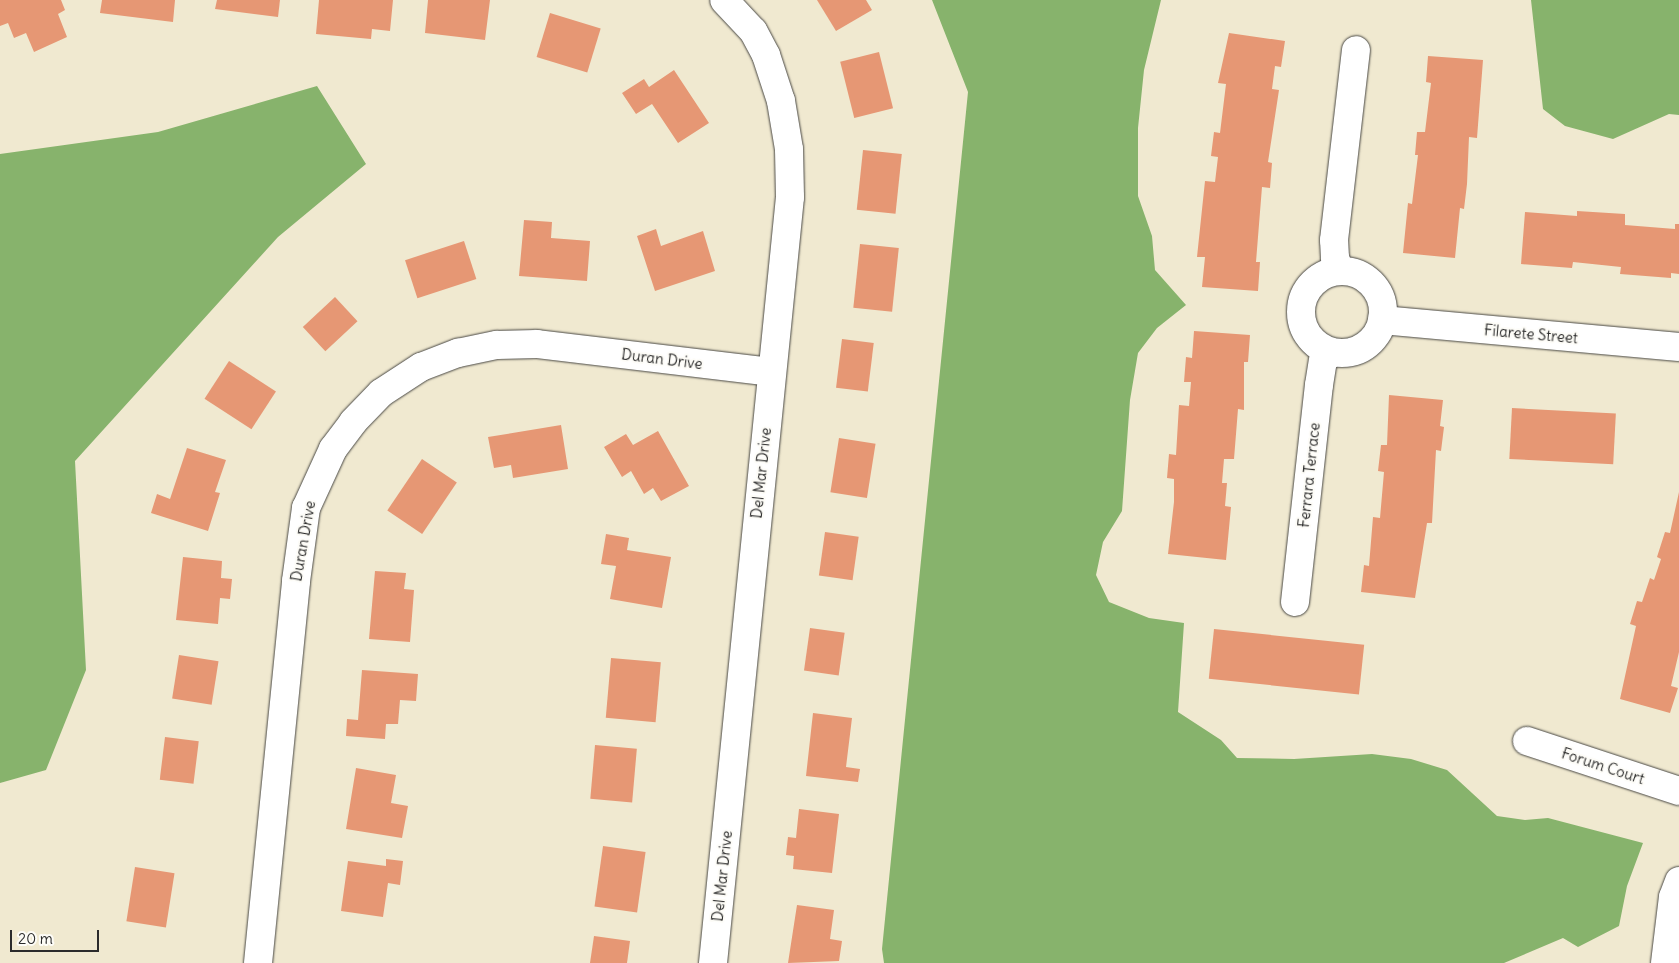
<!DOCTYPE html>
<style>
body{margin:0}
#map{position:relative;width:1679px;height:963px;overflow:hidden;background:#f0e9d0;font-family:Delius,sans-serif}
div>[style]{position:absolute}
.forest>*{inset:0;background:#87b36c}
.building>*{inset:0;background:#e69774;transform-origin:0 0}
.roads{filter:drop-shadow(0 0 1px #494844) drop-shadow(0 0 1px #494844)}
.minor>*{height:28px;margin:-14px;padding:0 14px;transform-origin:14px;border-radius:14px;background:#fff}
.minor>.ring{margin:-14px;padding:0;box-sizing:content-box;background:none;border:28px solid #fff;border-radius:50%}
span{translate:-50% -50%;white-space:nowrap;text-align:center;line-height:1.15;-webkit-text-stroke:4px #fdfcf7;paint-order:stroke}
.street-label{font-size:15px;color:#2b2b2b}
.scale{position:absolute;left:10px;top:930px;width:89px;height:22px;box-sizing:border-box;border:2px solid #2b2b2b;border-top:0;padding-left:6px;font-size:15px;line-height:18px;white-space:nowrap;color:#2b2b2b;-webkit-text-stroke:4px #fdfcf7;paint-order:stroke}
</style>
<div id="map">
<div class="forest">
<div style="clip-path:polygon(932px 0,1161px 0,1144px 70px,1138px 128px,1138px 196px,1152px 236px,1155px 270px,1186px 305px,1157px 328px,1138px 353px,1130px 400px,1122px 511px,1103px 542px,1096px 575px,1109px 602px,1149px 618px,1184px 623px,1178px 712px,1221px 740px,1237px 758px,1294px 759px,1372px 754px,1411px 759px,1447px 770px,1497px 816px,1525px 820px,1548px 818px,1643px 843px,1627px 886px,1619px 926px,1578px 947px,1563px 938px,1504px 963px,884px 963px,882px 949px,968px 92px)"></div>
<div style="clip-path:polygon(1531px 0,1679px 0,1679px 115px,1669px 114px,1613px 139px,1565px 126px,1543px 109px)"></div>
<div style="clip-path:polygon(317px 86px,366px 164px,278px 237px,75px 461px,86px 670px,46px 770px,0 783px,0 154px,158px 132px)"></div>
</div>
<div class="building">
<div style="clip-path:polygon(0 0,61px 0,65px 10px,58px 14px,67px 37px,34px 52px,26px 33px,14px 38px,8px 23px,0 26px)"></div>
<div style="clip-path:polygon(102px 0,175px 0,173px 22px,100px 13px)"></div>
<div style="clip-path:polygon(217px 0,280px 0,278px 17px,215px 9px)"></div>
<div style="clip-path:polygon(319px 0,393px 0,390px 31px,372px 29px,371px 39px,316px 34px)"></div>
<div style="clip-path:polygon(428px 0,490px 0,485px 40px,425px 33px)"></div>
<div style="clip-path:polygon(817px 0,866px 0,872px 10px,836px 31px)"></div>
<div style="left:550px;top:13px;width:53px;height:46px;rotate:17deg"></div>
<div style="clip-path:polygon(1229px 33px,1285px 41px,1281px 67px,1275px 66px,1272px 89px,1279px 90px,1268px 162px,1272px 163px,1270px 188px,1262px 187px,1256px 262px,1260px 262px,1258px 291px,1202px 287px,1205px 257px,1197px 257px,1205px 181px,1215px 182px,1218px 157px,1211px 156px,1214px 132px,1220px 133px,1226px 84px,1218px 83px)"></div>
<div style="left:879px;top:52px;width:58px;height:40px;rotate:76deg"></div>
<div style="clip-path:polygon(1428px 56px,1483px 60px,1477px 138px,1469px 137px,1467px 184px,1464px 209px,1460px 208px,1455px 258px,1403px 253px,1408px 203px,1412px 204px,1418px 155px,1415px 155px,1417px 132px,1425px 132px,1431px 83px,1426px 82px)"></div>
<div style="clip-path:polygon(674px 70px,709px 123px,678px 143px,652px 104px,636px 114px,622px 93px,644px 79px,649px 87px)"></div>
<div style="left:863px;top:150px;width:39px;height:60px;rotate:6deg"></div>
<div style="clip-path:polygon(1577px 211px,1625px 214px,1625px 225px,1675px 229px,1675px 224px,1679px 224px,1679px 274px,1671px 273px,1671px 278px,1620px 274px,1621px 267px,1573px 262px,1572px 268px,1521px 264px,1525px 212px,1577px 216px)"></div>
<div style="clip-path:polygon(524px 220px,552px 222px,551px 238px,590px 241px,587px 281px,519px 276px)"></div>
<div style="clip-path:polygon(656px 229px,661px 246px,703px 231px,715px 271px,655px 291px,637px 236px)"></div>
<div style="left:464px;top:241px;width:40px;height:62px;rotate:72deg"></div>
<div style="left:860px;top:244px;width:39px;height:64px;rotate:6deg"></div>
<div style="left:335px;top:297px;width:33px;height:44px;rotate:47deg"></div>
<div style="clip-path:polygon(1194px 331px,1250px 335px,1248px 362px,1244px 362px,1244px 410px,1238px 409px,1234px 459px,1224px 459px,1222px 483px,1227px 483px,1225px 506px,1231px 507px,1226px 560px,1168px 554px,1174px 502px,1174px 479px,1167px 478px,1169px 454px,1176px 455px,1179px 405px,1189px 406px,1191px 382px,1184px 382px,1186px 357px,1192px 358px)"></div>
<div style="left:842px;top:339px;width:32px;height:49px;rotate:7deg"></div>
<div style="left:229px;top:361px;width:56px;height:45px;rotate:33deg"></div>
<div style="clip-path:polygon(1389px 395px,1443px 400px,1440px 426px,1444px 427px,1441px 451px,1436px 450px,1432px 523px,1427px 523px,1415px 598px,1361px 592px,1364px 565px,1369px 566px,1373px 517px,1380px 518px,1384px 472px,1378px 471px,1381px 445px,1387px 445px)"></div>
<div style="left:1512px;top:408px;width:104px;height:51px;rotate:3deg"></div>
<div style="clip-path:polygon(561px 425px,568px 469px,513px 478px,511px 465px,494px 468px,488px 437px)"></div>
<div style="clip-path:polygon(658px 431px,689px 486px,661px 501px,653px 488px,644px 494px,631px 471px,622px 477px,604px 447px,626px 434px,633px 445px)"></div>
<div style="left:839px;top:438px;width:37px;height:55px;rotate:9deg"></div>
<div style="clip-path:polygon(187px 448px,226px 460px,215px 492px,220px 493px,208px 531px,151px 513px,157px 494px,170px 499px)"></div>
<div style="left:422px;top:459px;width:42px;height:62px;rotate:34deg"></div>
<div style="clip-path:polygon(1679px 492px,1679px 652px,1671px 686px,1678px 688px,1670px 713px,1620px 699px,1636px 626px,1630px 624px,1637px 601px,1642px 602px,1650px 578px,1654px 580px,1661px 559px,1657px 557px,1665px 532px,1670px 533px)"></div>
<div style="left:825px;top:532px;width:34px;height:44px;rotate:8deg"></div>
<div style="clip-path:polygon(606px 534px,629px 538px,627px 550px,671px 557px,662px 608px,610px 599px,616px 566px,601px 564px)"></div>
<div style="clip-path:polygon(183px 557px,222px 561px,221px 578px,232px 579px,230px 599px,220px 598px,218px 624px,176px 620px)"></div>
<div style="clip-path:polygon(375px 571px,406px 573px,404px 589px,414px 590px,410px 642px,369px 639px)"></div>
<div style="left:810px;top:628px;width:35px;height:43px;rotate:8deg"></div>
<div style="left:1214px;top:629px;width:151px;height:50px;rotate:6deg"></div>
<div style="left:179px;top:655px;width:40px;height:44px;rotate:9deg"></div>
<div style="left:611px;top:658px;width:50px;height:60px;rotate:5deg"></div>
<div style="clip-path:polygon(362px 670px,418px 674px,416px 701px,400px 700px,398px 724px,386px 724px,385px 739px,346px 736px,347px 719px,358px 720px)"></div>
<div style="clip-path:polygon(813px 713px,852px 718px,846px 767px,860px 769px,858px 782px,806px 776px)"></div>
<div style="left:165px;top:737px;width:34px;height:43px;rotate:7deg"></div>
<div style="left:595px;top:745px;width:42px;height:54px;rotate:5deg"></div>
<div style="clip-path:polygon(356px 768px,396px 775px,391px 803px,408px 806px,402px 838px,346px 829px)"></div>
<div style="clip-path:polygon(799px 809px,839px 814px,832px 873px,793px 869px,794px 856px,786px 855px,788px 837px,796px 838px)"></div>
<div style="left:603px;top:846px;width:43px;height:61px;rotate:8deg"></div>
<div style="clip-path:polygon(386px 859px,403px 861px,400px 885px,388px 883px,383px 917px,341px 911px,348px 861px,386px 866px)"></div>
<div style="left:135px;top:867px;width:40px;height:55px;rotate:9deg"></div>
<div style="clip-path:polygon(797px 905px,834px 910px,830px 939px,842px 941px,839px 961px,788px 963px)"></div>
<div style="clip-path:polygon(594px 936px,630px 941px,627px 963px,590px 963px)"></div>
</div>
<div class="roads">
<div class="minor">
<div style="left:1340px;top:271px;width:14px;rotate:-111deg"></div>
<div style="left:1335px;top:258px;width:18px;rotate:-93deg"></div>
<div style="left:1334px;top:240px;width:191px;rotate:-83.4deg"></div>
<div class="ring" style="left:1301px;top:271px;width:54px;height:54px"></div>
<div style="left:1382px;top:320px;width:298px;rotate:5.2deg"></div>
<div style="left:1295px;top:602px;width:218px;rotate:-83.7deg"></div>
<div style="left:1319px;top:385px;width:24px;rotate:-81deg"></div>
<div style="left:1323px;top:361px;width:12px;rotate:-48deg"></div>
<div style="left:1527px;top:741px;width:160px;rotate:18.2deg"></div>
<div style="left:258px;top:963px;width:384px;rotate:-84.3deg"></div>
<div style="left:296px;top:581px;width:74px;rotate:-82.2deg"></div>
<div style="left:306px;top:508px;width:65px;rotate:-65.4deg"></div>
<div style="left:333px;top:449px;width:34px;rotate:-53deg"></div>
<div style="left:353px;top:422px;width:40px;rotate:-46deg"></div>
<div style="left:381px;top:393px;width:48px;rotate:-33deg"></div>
<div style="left:421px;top:367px;width:40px;rotate:-21deg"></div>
<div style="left:458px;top:353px;width:40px;rotate:-12deg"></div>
<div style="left:497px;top:345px;width:40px;rotate:-1.4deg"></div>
<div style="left:537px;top:344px;width:236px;rotate:6.8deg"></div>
<div style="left:713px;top:963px;width:770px;rotate:-84.26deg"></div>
<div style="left:790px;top:197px;width:48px;rotate:-91.2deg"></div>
<div style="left:789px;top:149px;width:49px;rotate:-99.5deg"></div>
<div style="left:781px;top:101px;width:48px;rotate:-108.1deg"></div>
<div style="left:766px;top:55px;width:27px;rotate:-118deg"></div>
<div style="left:753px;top:31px;width:42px;rotate:-133.1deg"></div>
<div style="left:1665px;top:963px;width:66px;rotate:-83.1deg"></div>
<div style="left:1673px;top:897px;width:17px;rotate:-69deg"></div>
</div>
</div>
<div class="street-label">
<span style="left:1531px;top:334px;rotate:5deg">Filarete Street</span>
<span style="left:662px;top:359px;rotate:7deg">Duran Drive</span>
<span style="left:761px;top:473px;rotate:-84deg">Del Mar Drive</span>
<span style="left:1309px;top:475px;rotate:-84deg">Ferrara Terrace</span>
<span style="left:303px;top:541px;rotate:-80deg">Duran Drive</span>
<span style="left:1603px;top:766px;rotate:18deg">Forum Court</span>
<span style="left:722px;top:876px;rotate:-84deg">Del Mar Drive</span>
</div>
<div class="scale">20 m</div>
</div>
